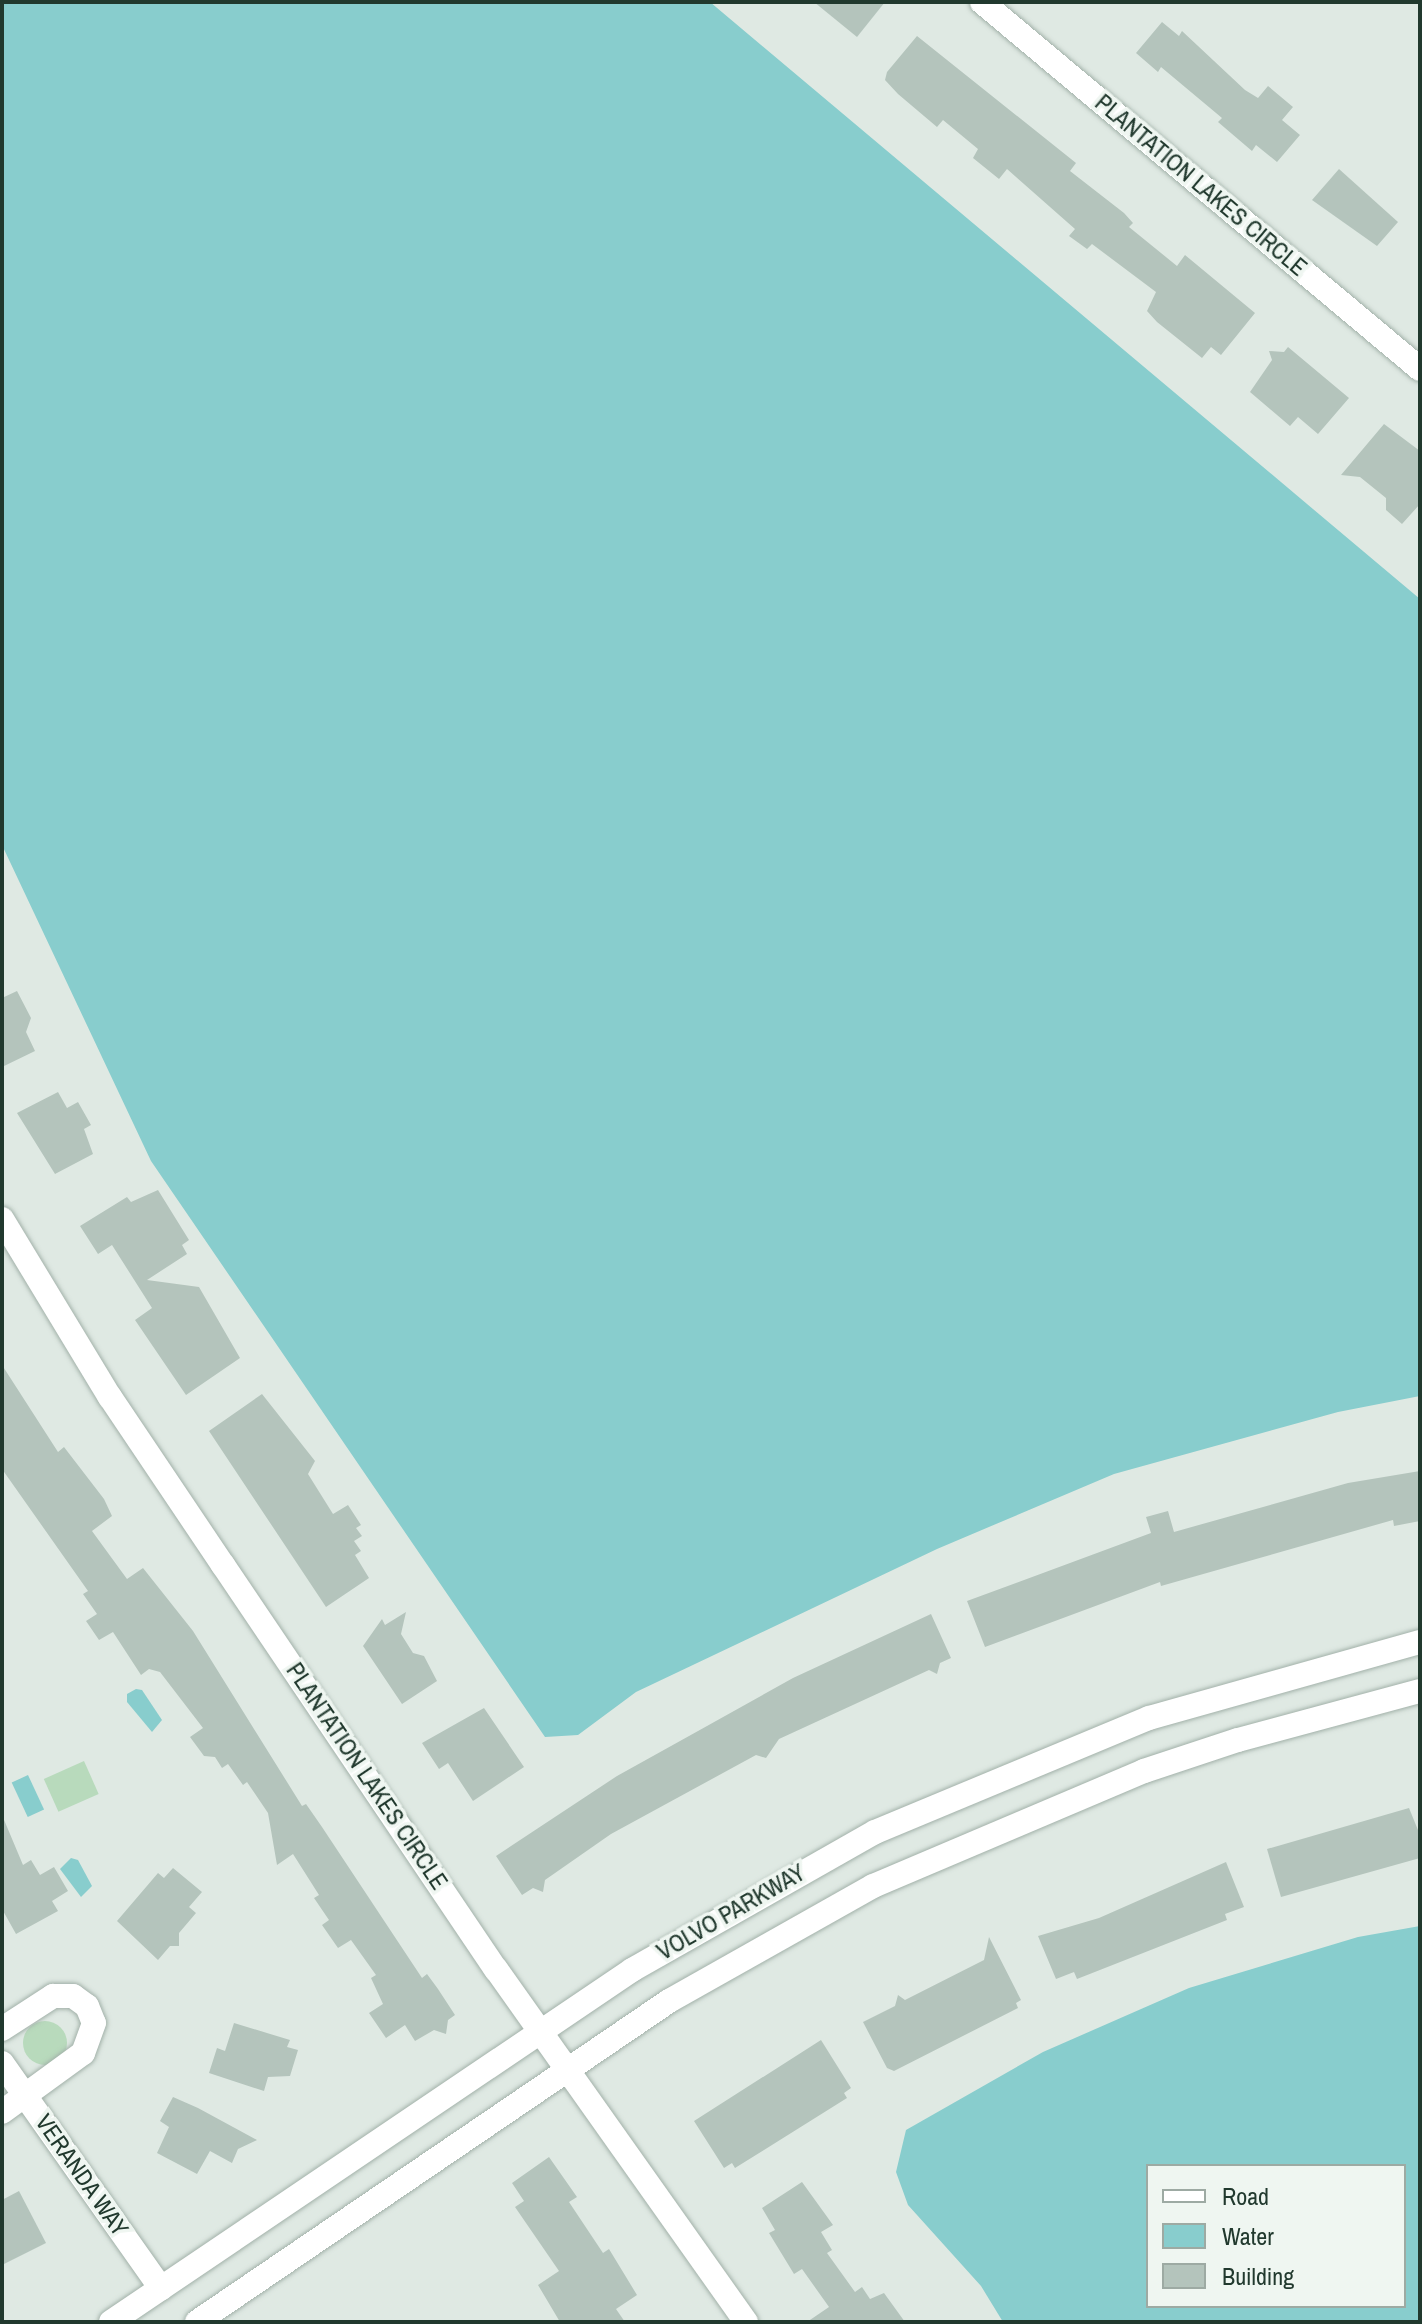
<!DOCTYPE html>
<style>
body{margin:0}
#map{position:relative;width:1422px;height:2324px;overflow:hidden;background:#dfe9e3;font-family:"Archivo Narrow",sans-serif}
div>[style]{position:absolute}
.green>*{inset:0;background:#b8dabc;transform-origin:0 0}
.round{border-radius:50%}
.water>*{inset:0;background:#88cdcd;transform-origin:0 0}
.building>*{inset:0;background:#b4c4bc}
.roads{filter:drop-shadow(0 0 2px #a2b1a9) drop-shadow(0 0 2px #a2b1a9)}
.minor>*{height:24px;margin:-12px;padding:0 12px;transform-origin:12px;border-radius:12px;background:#fff}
.secondary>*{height:24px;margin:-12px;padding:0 12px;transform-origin:12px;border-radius:12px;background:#fff}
span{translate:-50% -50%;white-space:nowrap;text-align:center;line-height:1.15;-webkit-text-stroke:7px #eff6f1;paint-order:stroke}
.street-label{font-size:24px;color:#21392e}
.frame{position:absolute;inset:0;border:4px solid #21392e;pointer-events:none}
.legend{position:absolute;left:1146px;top:2164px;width:260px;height:144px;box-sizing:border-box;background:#eff6f1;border:2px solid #9daaa3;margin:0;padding:10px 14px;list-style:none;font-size:24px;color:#21392e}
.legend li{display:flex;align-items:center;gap:16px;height:40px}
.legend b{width:40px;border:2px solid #9daaa3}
</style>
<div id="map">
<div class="green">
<div style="left:84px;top:1761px;width:36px;height:44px;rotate:66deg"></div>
<div class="round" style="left:23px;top:2021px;width:44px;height:44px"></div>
</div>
<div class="water">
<div style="clip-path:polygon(2px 2px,710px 2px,1420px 599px,1420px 1396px,1338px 1412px,1114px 1474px,937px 1549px,636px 1692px,578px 1735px,545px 1737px,151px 1161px,2px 845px)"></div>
<div style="clip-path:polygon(136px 1689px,142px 1690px,162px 1720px,152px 1732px,127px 1702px,127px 1694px)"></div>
<div style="left:28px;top:1775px;width:38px;height:18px;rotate:65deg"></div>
<div style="clip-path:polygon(71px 1858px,78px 1860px,92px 1886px,81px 1897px,60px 1869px)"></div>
<div style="clip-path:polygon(evenodd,1420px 1926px,1420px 2322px,1003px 2322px,981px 2286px,908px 2205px,896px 2172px,906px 2130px,1043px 2052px,1189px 1988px,1358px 1937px,1420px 1926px,1404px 2166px,1404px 2306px,1148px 2306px,1148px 2166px,1404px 2166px)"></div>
</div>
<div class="building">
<div style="clip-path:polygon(814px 2px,885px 2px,857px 37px)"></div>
<div style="clip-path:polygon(1162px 22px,1179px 36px,1182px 31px,1245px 90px,1258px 98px,1268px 86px,1293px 107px,1282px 120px,1300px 135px,1277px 162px,1256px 145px,1252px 151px,1218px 122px,1222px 118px,1161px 67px,1158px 72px,1136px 53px)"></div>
<div style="clip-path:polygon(917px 36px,1076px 163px,1070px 171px,1124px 213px,1133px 223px,1129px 227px,1177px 266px,1185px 255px,1255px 313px,1221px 355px,1211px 347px,1202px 358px,1157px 322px,1147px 311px,1156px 292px,1092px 244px,1087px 249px,1069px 236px,1075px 229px,1007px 169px,999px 179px,973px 158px,978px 149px,943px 120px,937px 127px,898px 94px,885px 80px,887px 72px)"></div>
<div style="clip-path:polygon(1339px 169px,1398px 222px,1377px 246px,1312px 200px)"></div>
<div style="clip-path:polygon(1288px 347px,1349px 398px,1318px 434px,1298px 417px,1290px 426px,1250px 392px,1272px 360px,1269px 351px,1284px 352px)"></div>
<div style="clip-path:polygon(1384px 424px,1420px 451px,1420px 504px,1402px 524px,1386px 510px,1386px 498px,1360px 477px,1341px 475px)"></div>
<div style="clip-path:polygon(17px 991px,31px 1018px,26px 1032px,35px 1051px,2px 1067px,2px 998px)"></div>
<div style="clip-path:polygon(58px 1092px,67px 1108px,78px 1102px,91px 1125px,84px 1129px,93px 1154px,55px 1174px,17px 1113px)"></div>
<div style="clip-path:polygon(158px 1190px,189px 1240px,182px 1245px,187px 1254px,147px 1280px,199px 1287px,240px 1358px,186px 1395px,135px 1320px,152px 1308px,112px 1245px,98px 1254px,80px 1226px,127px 1197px,131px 1202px)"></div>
<div style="clip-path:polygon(2px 1365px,58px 1452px,64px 1447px,104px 1499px,112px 1516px,92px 1531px,127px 1579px,143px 1568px,193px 1631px,302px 1806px,306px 1804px,322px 1827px,422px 1978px,427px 1974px,438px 1989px,455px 2015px,448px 2020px,446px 2034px,434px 2030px,415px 2041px,405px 2025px,386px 2038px,369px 2013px,383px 2004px,371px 1978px,376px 1975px,351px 1940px,338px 1948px,322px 1925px,329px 1920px,314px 1898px,319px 1895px,293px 1854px,277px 1865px,268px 1813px,247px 1782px,243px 1785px,228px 1764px,222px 1768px,215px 1757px,204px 1756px,190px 1737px,203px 1728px,160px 1672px,149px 1669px,141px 1675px,113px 1632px,99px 1640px,86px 1621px,97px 1614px,83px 1594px,88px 1591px,2px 1469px)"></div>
<div style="clip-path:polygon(262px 1394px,315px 1461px,308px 1474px,333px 1514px,348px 1505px,361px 1525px,356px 1528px,362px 1536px,354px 1541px,361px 1551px,355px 1555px,369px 1578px,326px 1607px,209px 1431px)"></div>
<div style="clip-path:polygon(1420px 1471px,1420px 1521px,1394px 1526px,1393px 1520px,1161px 1586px,1160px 1582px,985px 1647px,967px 1601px,1151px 1533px,1146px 1517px,1168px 1511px,1174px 1532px,1348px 1483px)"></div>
<div style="clip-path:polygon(406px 1612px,401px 1634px,413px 1653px,424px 1656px,437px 1681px,402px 1704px,363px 1646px,382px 1619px,385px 1625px)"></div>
<div style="clip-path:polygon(931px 1614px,951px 1658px,940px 1663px,937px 1674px,929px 1670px,779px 1739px,766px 1758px,756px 1755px,611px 1834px,545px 1880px,543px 1892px,533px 1888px,522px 1895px,496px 1856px,617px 1776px,707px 1726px,793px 1678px)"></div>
<div style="clip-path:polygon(484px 1708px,524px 1767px,473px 1801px,448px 1763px,439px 1769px,422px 1743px)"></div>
<div style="clip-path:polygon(1409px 1808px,1420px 1835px,1420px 1858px,1281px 1897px,1267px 1849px)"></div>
<div style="clip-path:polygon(2px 1815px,23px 1865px,31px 1860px,40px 1875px,54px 1867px,68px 1891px,52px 1901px,58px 1911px,16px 1934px,2px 1909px)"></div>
<div style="clip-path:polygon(1226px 1862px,1244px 1907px,1225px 1914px,1227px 1920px,1077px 1979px,1074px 1972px,1056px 1979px,1038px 1936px,1099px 1918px)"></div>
<div style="clip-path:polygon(173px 1868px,202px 1892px,189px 1907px,196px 1913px,179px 1933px,179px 1946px,170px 1946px,158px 1960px,117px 1921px,158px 1873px,164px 1878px)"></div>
<div style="clip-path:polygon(989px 1937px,1021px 2000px,1016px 2003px,1018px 2008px,894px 2071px,887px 2068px,863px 2022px,895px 2006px,898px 1995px,905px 2000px,984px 1960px)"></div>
<div style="clip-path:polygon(234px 2023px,290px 2040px,287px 2047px,298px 2050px,290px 2076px,268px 2077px,264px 2091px,209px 2073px,217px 2048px,225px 2051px)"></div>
<div style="clip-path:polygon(821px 2040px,851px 2088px,844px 2093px,847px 2098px,735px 2168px,732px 2163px,724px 2168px,694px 2121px)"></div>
<div style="clip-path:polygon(173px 2097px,198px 2108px,257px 2140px,238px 2149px,232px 2163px,210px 2151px,197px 2174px,157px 2153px,169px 2127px,160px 2121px)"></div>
<div style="clip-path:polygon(549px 2157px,577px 2197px,569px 2202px,603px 2253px,609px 2249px,637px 2295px,616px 2309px,625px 2322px,560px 2322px,538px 2285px,559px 2271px,515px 2207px,524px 2201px,512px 2183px)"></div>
<div style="clip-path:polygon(802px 2182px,833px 2225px,821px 2232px,832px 2250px,827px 2253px,855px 2292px,862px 2287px,870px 2299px,884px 2293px,905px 2322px,807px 2322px,829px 2307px,802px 2269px,794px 2274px,769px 2233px,775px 2230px,762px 2208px)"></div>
<div style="clip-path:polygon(19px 2191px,46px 2243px,2px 2265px,2px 2200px)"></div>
</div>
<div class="roads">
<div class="minor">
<div style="left:982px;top:2px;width:571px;rotate:39.96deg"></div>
<div style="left:2px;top:1219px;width:208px;rotate:58.8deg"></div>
<div style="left:110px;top:1397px;width:202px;rotate:56.1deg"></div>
<div style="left:223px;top:1565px;width:488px;rotate:56deg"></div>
<div style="left:496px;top:1969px;width:433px;rotate:54.7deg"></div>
<div style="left:2px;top:2029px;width:61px;rotate:-32.9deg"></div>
<div style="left:53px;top:1996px;width:20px"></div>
<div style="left:73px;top:1996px;width:17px;rotate:36deg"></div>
<div style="left:87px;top:2006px;width:18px;rotate:68deg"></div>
<div style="left:94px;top:2023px;width:32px;rotate:110deg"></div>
<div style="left:83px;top:2053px;width:100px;rotate:143.9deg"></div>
<div style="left:2px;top:2063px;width:276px;rotate:54.8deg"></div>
</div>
<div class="secondary">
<div style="left:111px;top:2322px;width:629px;rotate:-34.04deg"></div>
<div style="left:632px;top:1970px;width:279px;rotate:-29.6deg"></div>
<div style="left:875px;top:1832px;width:297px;rotate:-22.6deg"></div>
<div style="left:1149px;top:1718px;width:281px;rotate:-15.7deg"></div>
<div style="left:197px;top:2322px;width:571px;rotate:-34.22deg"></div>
<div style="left:669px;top:2001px;width:234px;rotate:-29.4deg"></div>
<div style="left:873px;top:1886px;width:294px;rotate:-23deg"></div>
<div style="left:1144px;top:1771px;width:99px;rotate:-18.3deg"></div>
<div style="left:1238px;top:1740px;width:188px;rotate:-15.1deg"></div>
</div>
</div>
<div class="street-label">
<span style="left:1201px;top:185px;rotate:40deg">PLANTATION LAKES CIRCLE</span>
<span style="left:367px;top:1776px;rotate:56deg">PLANTATION LAKES CIRCLE</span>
<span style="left:731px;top:1912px;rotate:-30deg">VOLVO PARKWAY</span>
<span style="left:82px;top:2175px;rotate:55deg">VERANDA WAY</span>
</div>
<div class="frame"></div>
<ul class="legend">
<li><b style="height:10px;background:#fff"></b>Road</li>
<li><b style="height:22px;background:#88cdcd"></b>Water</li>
<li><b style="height:22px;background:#b4c4bc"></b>Building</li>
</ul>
</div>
